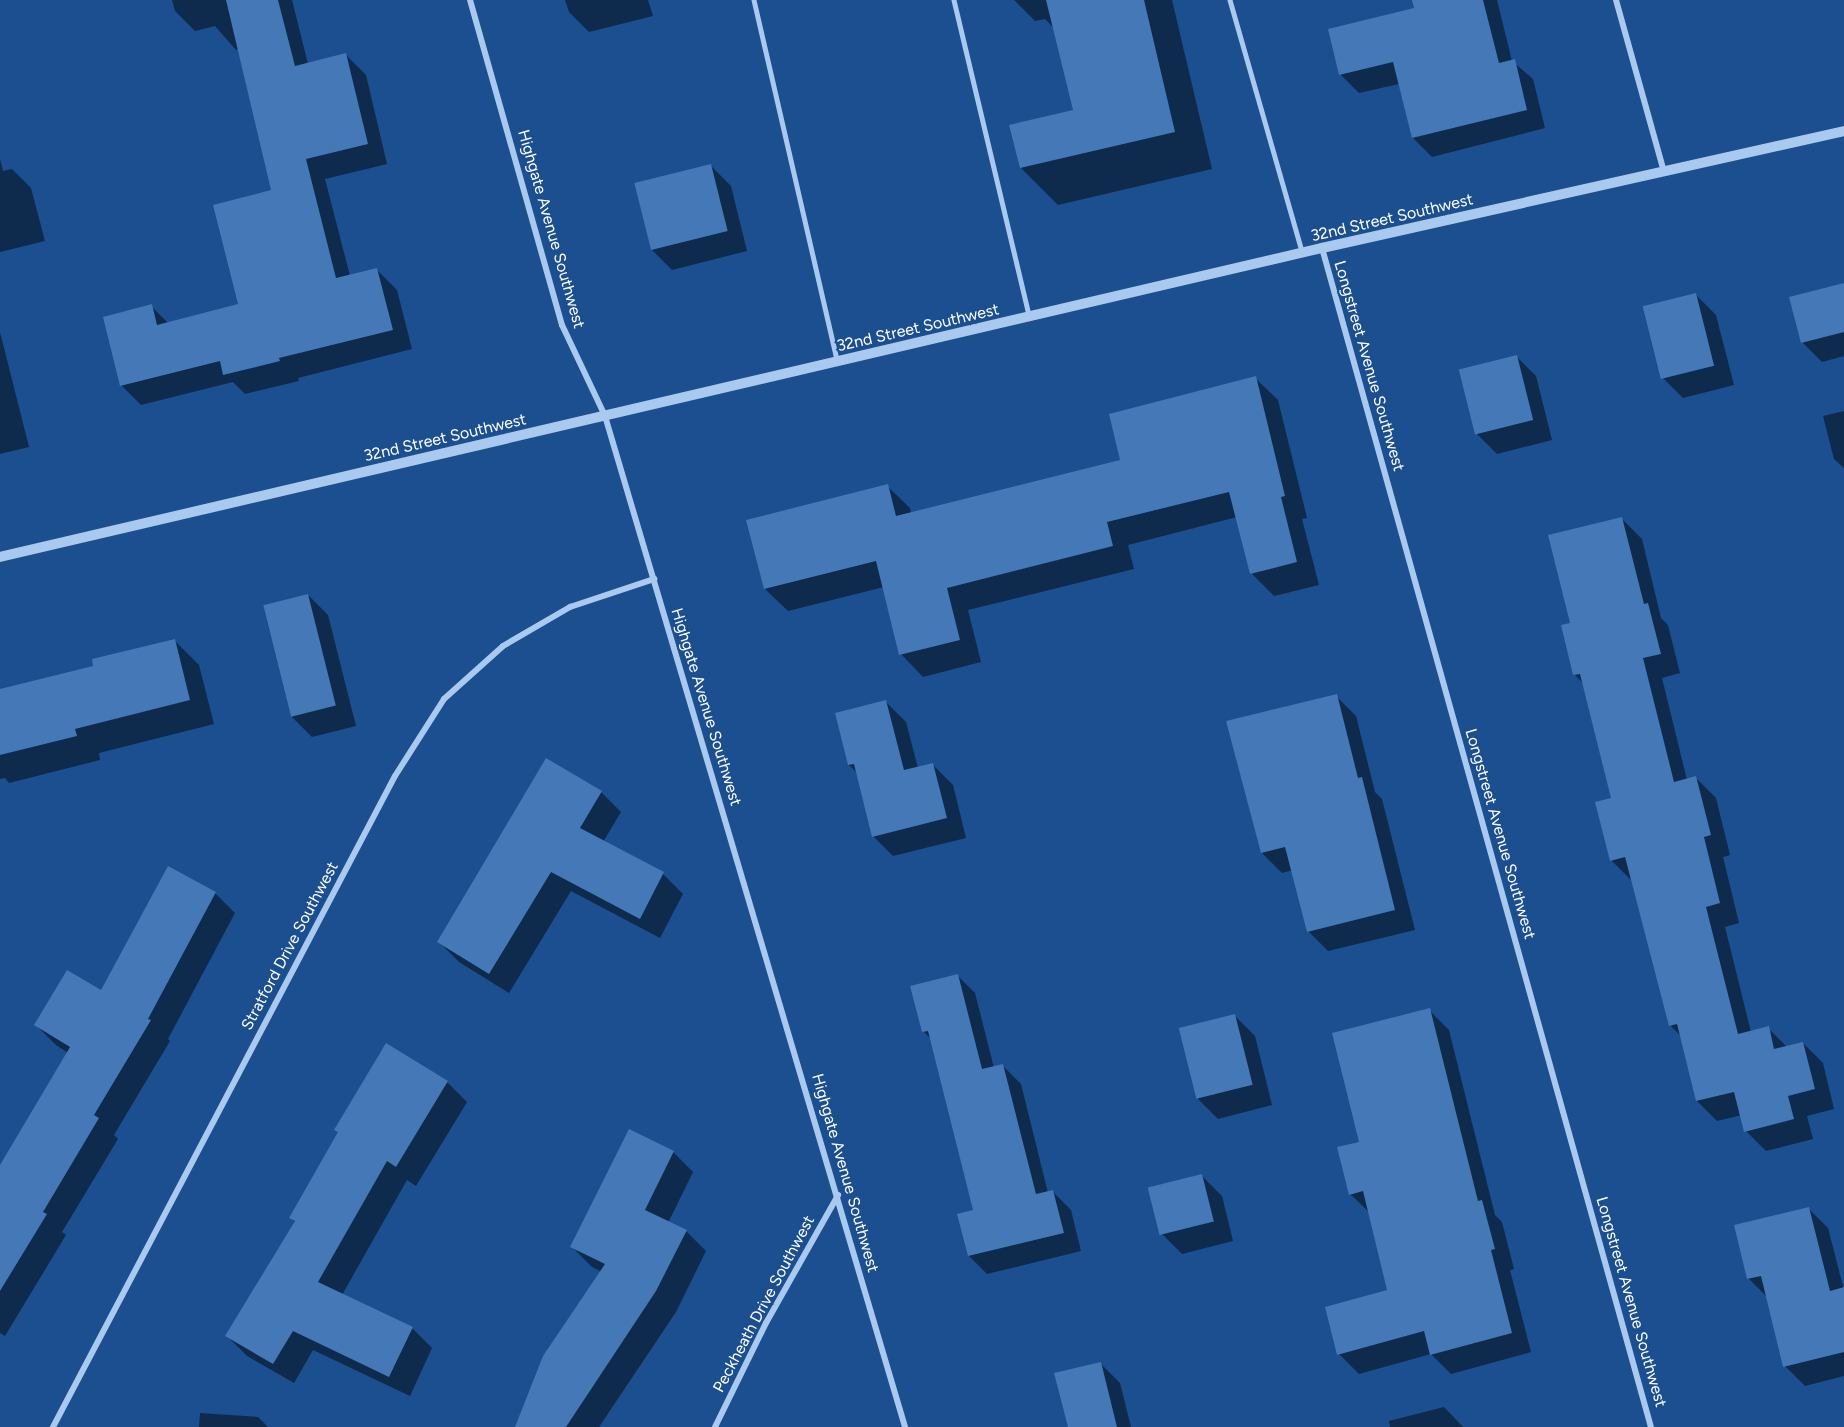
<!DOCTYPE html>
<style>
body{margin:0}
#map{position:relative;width:1844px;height:1427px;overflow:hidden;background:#1b4f8f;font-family:Figtree,sans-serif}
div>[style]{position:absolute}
.shadow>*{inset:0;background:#0007}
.building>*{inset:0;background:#4478b7;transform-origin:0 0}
.service>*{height:4.5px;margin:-2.25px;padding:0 2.25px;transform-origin:2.25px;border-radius:2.25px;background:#a9c9ee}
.minor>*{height:6px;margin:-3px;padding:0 3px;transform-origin:3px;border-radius:3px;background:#a9c9ee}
.tertiary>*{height:10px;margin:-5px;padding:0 5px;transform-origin:5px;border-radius:5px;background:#a9c9ee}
span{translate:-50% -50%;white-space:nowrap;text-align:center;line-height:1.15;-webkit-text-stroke:4.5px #1b4f8f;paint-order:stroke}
.street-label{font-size:16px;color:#fff}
</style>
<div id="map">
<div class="shadow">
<div style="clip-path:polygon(172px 0,292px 0,308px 64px,346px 55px,366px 75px,387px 164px,325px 179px,350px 276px,377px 270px,397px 290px,412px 349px,298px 378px,299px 381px,245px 394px,233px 382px,141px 405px,121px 385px,151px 306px,168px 323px,240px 306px,273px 192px,239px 49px,236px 50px,215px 26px,195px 31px,175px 11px)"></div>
<div style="clip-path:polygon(565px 0,648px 0,653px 16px,589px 32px,569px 12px)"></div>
<div style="clip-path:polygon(1014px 0,1172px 0,1212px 169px,1058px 205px,1021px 168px,1074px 112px,1054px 28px,1045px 19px,1035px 21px)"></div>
<div style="clip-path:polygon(1413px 0,1497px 0,1512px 61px,1533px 79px,1545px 128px,1432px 157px,1413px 138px,1399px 84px,1359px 93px,1341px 75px,1330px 31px,1416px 9px)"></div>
<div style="clip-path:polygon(0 159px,3px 171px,12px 169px,31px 188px,45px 241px,0 252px)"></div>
<div style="clip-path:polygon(711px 166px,731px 186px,747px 251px,672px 270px,652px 250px,636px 184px)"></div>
<div style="clip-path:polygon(1844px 284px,1844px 356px,1822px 362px,1802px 342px)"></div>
<div style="clip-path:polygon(1696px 295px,1716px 315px,1734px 385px,1683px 398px,1663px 378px)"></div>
<div style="clip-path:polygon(0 332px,29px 447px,0 454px)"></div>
<div style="clip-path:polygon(1516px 356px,1536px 376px,1552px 440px,1497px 454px,1477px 434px)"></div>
<div style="clip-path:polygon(1255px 378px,1278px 400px,1307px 518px,1302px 519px,1319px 585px,1274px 596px,1251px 573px,1237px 517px,1128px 545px,1134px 569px,968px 610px,981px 662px,923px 677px,901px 654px,884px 587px,788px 611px,765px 589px,887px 486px,910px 508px,911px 514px,1122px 461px)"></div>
<div style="clip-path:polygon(1844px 411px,1844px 468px,1834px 459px,1823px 416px)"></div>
<div style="clip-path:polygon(1622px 519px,1642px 539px,1661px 618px,1668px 625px,1680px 673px,1662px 678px,1687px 780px,1696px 778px,1716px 798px,1730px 855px,1723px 857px,1739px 923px,1725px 927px,1751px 1032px,1768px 1028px,1787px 1047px,1803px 1043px,1823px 1063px,1834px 1109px,1807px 1116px,1813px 1139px,1766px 1151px,1746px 1131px,1742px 1115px,1717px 1121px,1697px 1101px,1681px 1036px,1670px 1025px,1631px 880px,1611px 860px,1612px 799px,1584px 684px,1575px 675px,1572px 624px)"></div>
<div style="clip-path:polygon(308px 595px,328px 615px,356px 726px,312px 737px,292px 717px)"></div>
<div style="clip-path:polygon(174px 640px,199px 665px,214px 724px,99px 753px,100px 760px,9px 783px,5px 778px,0 779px,0 690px,95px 667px)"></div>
<div style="clip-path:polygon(1336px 696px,1356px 716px,1375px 792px,1382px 799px,1415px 930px,1328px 951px,1308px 931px,1293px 870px,1282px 873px,1262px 853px)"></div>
<div style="clip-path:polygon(886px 702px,906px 722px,918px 768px,933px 765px,953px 785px,966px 838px,893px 856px,873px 836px,857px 773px,849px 765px)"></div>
<div style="clip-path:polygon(601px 792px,621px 812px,603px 842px,663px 874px,683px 894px,660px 938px,571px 891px,509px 993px,459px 962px,439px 942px)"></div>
<div style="clip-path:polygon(168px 868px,215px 893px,235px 913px,168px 1039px,170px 1041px,114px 1135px,118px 1139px,62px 1232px,66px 1235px,5px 1336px,0 1333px,0 1169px,68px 1053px,56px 1045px,36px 1025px,102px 993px)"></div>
<div style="clip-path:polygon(957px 975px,975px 993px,994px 1068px,1003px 1066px,1021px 1084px,1048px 1193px,1052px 1191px,1071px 1210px,1081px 1251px,987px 1274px,969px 1256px,959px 1215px,975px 1211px,932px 1040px,923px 1031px)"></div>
<div style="clip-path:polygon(1429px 1010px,1449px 1030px,1495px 1215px,1502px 1222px,1514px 1269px,1510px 1270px,1531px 1352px,1451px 1374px,1431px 1354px,1359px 1374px,1339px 1354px,1389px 1292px,1370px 1213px,1350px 1194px,1361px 1143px)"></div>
<div style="clip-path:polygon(1235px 1016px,1255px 1036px,1272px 1105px,1218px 1119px,1198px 1099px,1180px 1030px)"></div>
<div style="clip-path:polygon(447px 1082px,467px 1102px,416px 1186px,407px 1180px,342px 1295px,412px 1328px,432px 1348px,410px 1396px,313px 1350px,294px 1383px,247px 1356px,227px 1336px,296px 1223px,291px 1218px,339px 1133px,336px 1130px)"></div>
<div style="clip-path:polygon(673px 1152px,693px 1172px,668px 1223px,686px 1231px,706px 1251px,676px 1312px,599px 1427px,517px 1427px,602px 1272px,592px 1267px,572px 1247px)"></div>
<div style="clip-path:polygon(1202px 1176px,1222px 1196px,1233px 1241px,1182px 1254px,1162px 1234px)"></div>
<div style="clip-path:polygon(1808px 1208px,1828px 1228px,1844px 1290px,1844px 1376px,1805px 1386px,1785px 1366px,1768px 1298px,1748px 1278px)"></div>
<div style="clip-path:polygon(1100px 1363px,1120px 1383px,1131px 1427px,1069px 1427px)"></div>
<div style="clip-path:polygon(1444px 1407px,1463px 1427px,1390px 1427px,1389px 1421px)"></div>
<div style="clip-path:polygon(200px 1413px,258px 1417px,268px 1427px,199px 1427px)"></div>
</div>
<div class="building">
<div style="clip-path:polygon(226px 0,278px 0,295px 66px,346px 53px,368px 144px,306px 159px,336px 278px,377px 268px,393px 330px,279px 358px,280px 361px,223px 375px,220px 361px,120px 386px,103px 317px,152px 304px,157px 325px,238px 304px,213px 205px,271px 190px)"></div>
<div style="clip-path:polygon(1046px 0,1144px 0,1175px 132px,1020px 168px,1009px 125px,1073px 110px)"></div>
<div style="clip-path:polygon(1412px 0,1483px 0,1499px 63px,1515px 59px,1527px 110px,1412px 138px,1393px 62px,1339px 75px,1328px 29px,1414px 8px)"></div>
<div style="left:711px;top:164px;width:69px;height:79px;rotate:76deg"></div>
<div style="clip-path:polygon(1844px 283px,1844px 332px,1801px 343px,1789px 297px)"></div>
<div style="left:1696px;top:293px;width:75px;height:55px;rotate:76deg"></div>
<div style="left:1517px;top:355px;width:67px;height:60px;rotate:76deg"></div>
<div style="clip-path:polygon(1256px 376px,1285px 496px,1281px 497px,1297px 562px,1250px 574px,1229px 492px,1107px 522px,1113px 546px,947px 588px,960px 640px,899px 655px,876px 561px,764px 589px,746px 520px,888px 484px,896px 516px,1120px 460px,1109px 414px)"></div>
<div style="clip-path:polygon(1622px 517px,1644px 604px,1648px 603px,1661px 654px,1643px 658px,1674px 782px,1696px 776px,1711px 835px,1704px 837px,1720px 903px,1706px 907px,1738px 1034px,1769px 1026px,1774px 1049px,1803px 1042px,1815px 1089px,1788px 1096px,1794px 1119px,1744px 1132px,1734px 1092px,1696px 1101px,1677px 1024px,1669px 1026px,1625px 857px,1610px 861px,1595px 802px,1611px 798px,1580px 674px,1573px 675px,1561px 625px,1570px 623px,1548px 535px)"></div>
<div style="left:308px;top:594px;width:115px;height:46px;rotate:76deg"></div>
<div style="clip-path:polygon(175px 639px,190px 700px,75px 729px,77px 736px,0 755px,0 689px,93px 666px,92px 659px)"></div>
<div style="clip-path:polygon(1337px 694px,1358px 778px,1362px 777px,1395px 910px,1307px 932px,1285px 847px,1261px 853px,1226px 721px)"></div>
<div style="clip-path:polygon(886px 700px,904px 770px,933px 763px,947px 818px,872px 837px,854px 764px,848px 765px,835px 713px)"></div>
<div style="clip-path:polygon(546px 758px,602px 791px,580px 828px,664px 872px,640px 919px,551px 872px,489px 974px,437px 942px)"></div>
<div style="clip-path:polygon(168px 866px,216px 892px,148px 1019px,151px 1020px,94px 1115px,99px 1118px,43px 1212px,47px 1214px,0 1291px,0 1165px,70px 1047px,34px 1025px,67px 970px,101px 990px)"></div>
<div style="clip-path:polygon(958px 974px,982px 1069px,1003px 1064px,1036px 1194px,1053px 1190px,1064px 1233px,968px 1256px,957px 1214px,973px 1210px,928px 1031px,922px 1032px,910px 986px)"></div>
<div style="clip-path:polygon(1430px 1008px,1478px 1201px,1482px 1200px,1495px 1249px,1491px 1250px,1512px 1333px,1430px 1355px,1424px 1331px,1337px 1355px,1325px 1307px,1387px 1290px,1363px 1191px,1349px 1195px,1337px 1147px,1359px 1142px,1332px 1033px)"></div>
<div style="left:1235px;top:1014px;width:73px;height:58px;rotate:76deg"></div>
<div style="clip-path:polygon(386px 1043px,448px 1081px,396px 1167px,387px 1161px,318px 1282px,413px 1327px,389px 1377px,293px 1331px,273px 1364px,225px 1336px,295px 1221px,289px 1218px,338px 1132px,334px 1130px)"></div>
<div style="clip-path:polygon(629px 1129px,674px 1151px,645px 1210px,687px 1230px,656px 1291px,566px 1427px,515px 1427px,543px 1356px,605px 1264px,570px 1247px)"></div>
<div style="left:1202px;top:1174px;width:49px;height:56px;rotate:76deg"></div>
<div style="clip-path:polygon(1809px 1207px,1830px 1291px,1844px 1287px,1844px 1352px,1783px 1367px,1761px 1276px,1747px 1279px,1734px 1225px)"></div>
<div style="clip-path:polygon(1101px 1362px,1117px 1427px,1068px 1427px,1054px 1373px)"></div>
</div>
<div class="service">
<div style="left:754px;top:0;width:369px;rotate:77deg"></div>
<div style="left:954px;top:0;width:324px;rotate:76.6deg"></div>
<div style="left:1230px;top:0;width:261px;rotate:74deg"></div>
</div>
<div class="minor">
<div style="left:470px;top:0;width:338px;rotate:74.2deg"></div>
<div style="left:562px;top:325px;width:101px;rotate:64.7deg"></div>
<div style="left:605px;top:416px;width:1055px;rotate:73.47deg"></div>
<div style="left:1616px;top:0;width:179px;rotate:74.4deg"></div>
<div style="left:1322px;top:248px;width:1224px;rotate:74.41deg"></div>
<div style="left:53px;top:1427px;width:735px;rotate:-62.29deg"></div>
<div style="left:395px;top:776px;width:91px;rotate:-57.5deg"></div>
<div style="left:444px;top:699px;width:79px;rotate:-41.9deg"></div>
<div style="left:503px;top:646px;width:78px;rotate:-30.2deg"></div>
<div style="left:570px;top:607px;width:89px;rotate:-18.4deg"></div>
<div style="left:715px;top:1427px;width:116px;rotate:-63.9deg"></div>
<div style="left:766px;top:1323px;width:147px;rotate:-60.6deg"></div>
</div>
<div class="tertiary">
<div style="left:0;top:557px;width:1358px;rotate:-13.16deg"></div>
<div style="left:1322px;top:248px;width:535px;rotate:-12.63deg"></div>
</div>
<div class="street-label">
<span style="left:1392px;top:218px;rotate:-13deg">32nd Street Southwest</span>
<span style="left:551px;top:229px;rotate:74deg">Highgate Avenue Southwest</span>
<span style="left:918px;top:328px;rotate:-13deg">32nd Street Southwest</span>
<span style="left:1369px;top:366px;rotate:74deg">Longstreet Avenue Southwest</span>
<span style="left:445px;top:438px;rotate:-13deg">32nd Street Southwest</span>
<span style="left:706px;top:707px;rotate:73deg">Highgate Avenue Southwest</span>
<span style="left:1500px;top:834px;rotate:74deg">Longstreet Avenue Southwest</span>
<span style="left:290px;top:946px;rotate:-62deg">Stratford Drive Southwest</span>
<span style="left:845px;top:1173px;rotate:74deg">Highgate Avenue Southwest</span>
<span style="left:1631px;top:1302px;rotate:74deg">Longstreet Avenue Southwest</span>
<span style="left:764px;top:1304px;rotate:-62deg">Peckheath Drive Southwest</span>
</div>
</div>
